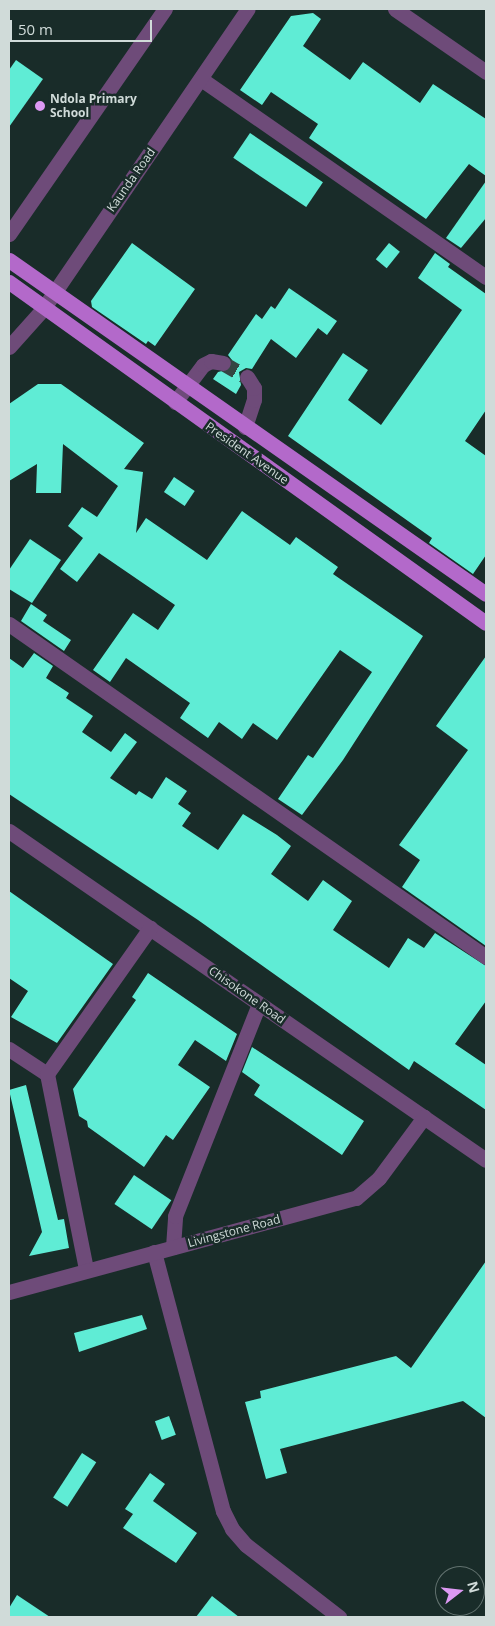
<!DOCTYPE html>
<style>
body{margin:0}
#map{position:relative;width:495px;height:1626px;overflow:hidden;background:#192c29;font-family:"Open Sans",sans-serif}
div>[style]{position:absolute}
.building>*{inset:0;background:#5fecd5;transform-origin:0 0}
.minor-tunnel>*{height:15px;margin-top:-7.5px;transform-origin:0;background:repeating-linear-gradient(90deg,#344643 0 15px,transparent 0 23px)}
.minor>*{height:15px;margin:-7.5px;padding:0 7.5px;transform-origin:7.5px;border-radius:7.5px;background:#6e4b79}
.major>*{height:15px;margin:-7.5px;padding:0 7.5px;transform-origin:7.5px;border-radius:7.5px;background:#b369ca}
.dots>*{width:14px;height:14px;translate:-50% -50%;box-sizing:border-box;border:2px solid #192c29;border-radius:50%}
span{translate:-50% -50%;white-space:nowrap;text-align:center;line-height:1.15;-webkit-text-stroke:5px #192c29;paint-order:stroke}
.poi-label{font-size:12px;color:#d0dbd9;font-weight:700}
.left{translate:0 -50%;text-align:left}
.street-label{font-size:12px;color:#d0dbd9}
.frame{position:absolute;inset:0;border:10px solid #d0dbd9;pointer-events:none}
.north{position:absolute;left:435px;top:1566px;width:50px;height:50px;box-sizing:border-box;background:#192c29;border:1px solid #62726f;border-radius:50%;rotate:74deg;font-size:14px;font-weight:700;line-height:20px;text-align:center;color:#d0dbd9}
.north::after{content:'';display:block;margin:auto;width:18px;height:22px;background:#dd99f3;clip-path:polygon(50% 0,100% 100%,50% 72%,0 100%)}
.scale{position:absolute;left:10px;top:20px;width:142px;height:22px;box-sizing:border-box;border:2px solid #d0dbd9;border-top:0;padding-left:6px;font-size:15px;line-height:18px;white-space:nowrap;color:#d0dbd9;-webkit-text-stroke:4px #192c29;paint-order:stroke}
</style>
<div id="map">
<div class="building">
<div style="clip-path:polygon(313px 13px,321px 19px,303px 46px,350px 80px,363px 62px,420px 103px,433px 84px,486px 119px,486px 176px,469px 164px,426px 219px,309px 138px,318px 124px,271px 92px,262px 105px,240px 90px,291px 16px)"></div>
<div style="clip-path:polygon(16px 60px,43px 79px,9px 127px,9px 70px)"></div>
<div style="left:250px;top:133px;width:88px;height:30px;rotate:34deg"></div>
<div style="clip-path:polygon(486px 181px,486px 218px,461px 248px,446px 238px)"></div>
<div style="clip-path:polygon(132px 243px,195px 289px,155px 346px,148px 341px,146px 344px,92px 307px,91px 301px)"></div>
<div style="left:389px;top:243px;width:14px;height:21px;rotate:39deg"></div>
<div style="clip-path:polygon(435px 253px,450px 264px,448px 267px,486px 294px,486px 410px,465px 441px,486px 456px,486px 555px,473px 574px,429px 543px,432px 538px,288px 436px,343px 353px,368px 370px,348px 400px,381px 425px,462px 310px,418px 278px)"></div>
<div style="clip-path:polygon(289px 288px,337px 321px,327px 335px,318px 328px,296px 358px,271px 339px,252px 369px,246px 368px,239px 372px,241px 385px,236px 394px,213px 379px,218px 372px,230px 369px,232px 360px,228px 355px,256px 314px,262px 319px,271px 306px,275px 309px)"></div>
<div style="clip-path:polygon(38px 384px,61px 384px,144px 443px,124px 469px,143px 472px,136px 533px,146px 518px,207px 560px,242px 511px,290px 545px,296px 537px,338px 567px,333px 574px,423px 636px,343px 760px,302px 815px,278px 799px,308px 755px,313px 758px,372px 672px,340px 650px,277px 740px,253px 723px,242px 739px,219px 722px,208px 738px,180px 718px,190px 703px,126px 658px,110px 682px,93px 670px,133px 613px,158px 630px,175px 605px,99px 553px,77px 582px,60px 569px,83px 538px,68px 526px,82px 507px,97px 517px,118px 486px,63px 444px,61px 493px,36px 493px,37px 464px,9px 481px,9px 404px)"></div>
<div style="left:174px;top:477px;width:25px;height:18px;rotate:34deg"></div>
<div style="clip-path:polygon(30px 539px,61px 560px,32px 603px,9px 589px,9px 570px)"></div>
<div style="clip-path:polygon(31px 604px,47px 615px,43px 621px,71px 640px,64px 651px,21px 621px)"></div>
<div style="clip-path:polygon(34px 653px,53px 666px,46px 678px,69px 693px,66px 698px,93px 716px,82px 732px,111px 752px,125px 733px,137px 742px,110px 778px,136px 795px,139px 791px,152px 799px,166px 777px,187px 791px,178px 804px,191px 813px,182px 826px,218px 850px,243px 814px,277px 835px,291px 846px,271px 874px,308px 901px,323px 880px,352px 901px,333px 930px,389px 968px,408px 938px,424px 948px,435px 933px,486px 966px,486px 1001px,455px 1044px,486px 1065px,486px 1110px,414px 1061px,409px 1070px,198px 920px,9px 794px,9px 658px,23px 668px)"></div>
<div style="clip-path:polygon(486px 656px,486px 946px,402px 887px,420px 860px,399px 845px,468px 750px,436px 726px)"></div>
<div style="clip-path:polygon(9px 891px,113px 964px,57px 1043px,11px 1017px,28px 991px,9px 978px)"></div>
<div style="clip-path:polygon(148px 973px,237px 1034px,226px 1061px,195px 1040px,178px 1065px,210px 1087px,173px 1140px,166px 1135px,144px 1167px,88px 1127px,87px 1121px,79px 1116px,73px 1089px,136px 1000px,132px 997px)"></div>
<div style="clip-path:polygon(252px 1047px,364px 1121px,342px 1155px,254px 1095px,260px 1085px,242px 1072px)"></div>
<div style="clip-path:polygon(26px 1085px,58px 1220px,64px 1219px,69px 1248px,29px 1256px,42px 1232px,9px 1090px)"></div>
<div style="left:134px;top:1175px;width:45px;height:35px;rotate:34deg"></div>
<div style="clip-path:polygon(486px 1261px,486px 1418px,463px 1401px,280px 1449px,287px 1473px,266px 1479px,245px 1402px,261px 1398px,260px 1391px,396px 1356px,411px 1368px)"></div>
<div style="clip-path:polygon(142px 1315px,147px 1329px,79px 1352px,74px 1333px)"></div>
<div style="left:169px;top:1416px;width:20px;height:15px;rotate:70deg"></div>
<div style="left:82px;top:1453px;width:17px;height:53px;rotate:33deg"></div>
<div style="clip-path:polygon(150px 1473px,165px 1484px,153px 1501px,197px 1533px,176px 1563px,123px 1528px,133px 1514px,125px 1509px)"></div>
<div style="clip-path:polygon(17px 1595px,50px 1617px,9px 1617px,9px 1608px)"></div>
<div style="clip-path:polygon(212px 1596px,239px 1617px,196px 1617px)"></div>
</div>
<div class="minor-tunnel">
<div style="left:223px;top:363px;width:28px;rotate:30deg"></div>
</div>
<div class="minor">
<div style="left:395px;top:9px;width:111px;rotate:34.7deg"></div>
<div style="left:201px;top:79px;width:347px;rotate:34.8deg"></div>
<div style="left:9px;top:234px;width:274px;rotate:-55.3deg"></div>
<div style="left:9px;top:347px;width:51px;rotate:-48.2deg"></div>
<div style="left:43px;top:309px;width:363px;rotate:-55.7deg"></div>
<div style="left:175px;top:402px;width:46px;rotate:-52.9deg"></div>
<div style="left:203px;top:365px;width:9px;rotate:-27deg"></div>
<div style="left:211px;top:361px;width:12px;rotate:9deg"></div>
<div style="left:245px;top:427px;width:28px;rotate:-72deg"></div>
<div style="left:254px;top:400px;width:12px;rotate:-90deg"></div>
<div style="left:254px;top:388px;width:13px;rotate:-122deg"></div>
<div style="left:9px;top:624px;width:582px;rotate:34.92deg"></div>
<div style="left:9px;top:831px;width:579px;rotate:34.6deg"></div>
<div style="left:9px;top:1049px;width:45px;rotate:33.3deg"></div>
<div style="left:173px;top:1247px;width:31px;rotate:-86deg"></div>
<div style="left:175px;top:1216px;width:228px;rotate:-68.4deg"></div>
<div style="left:154px;top:1252px;width:268px;rotate:75.1deg"></div>
<div style="left:223px;top:1511px;width:20px;rotate:63deg"></div>
<div style="left:232px;top:1529px;width:21px;rotate:49deg"></div>
<div style="left:246px;top:1545px;width:118px;rotate:37.7deg"></div>
<div style="left:86px;top:1269px;width:199px;rotate:-101.3deg"></div>
<div style="left:47px;top:1074px;width:179px;rotate:-54.8deg"></div>
<div style="left:9px;top:1292px;width:360px;rotate:-15.2deg"></div>
<div style="left:356px;top:1198px;width:30px;rotate:-41deg"></div>
<div style="left:379px;top:1178px;width:76px;rotate:-53.6deg"></div>
</div>
<div class="major">
<div style="left:9px;top:260px;width:582px;rotate:35deg"></div>
<div style="left:9px;top:282px;width:586px;rotate:35.56deg"></div>
</div>
<div class="dots">
<div style="left:40px;top:106px;background:#dd99f3"></div>
</div>
<div class="poi-label">
<span class="left" style="left:50px;top:106px">Ndola Primary<br>School</span>
</div>
<div class="street-label">
<span style="left:131px;top:180px;rotate:-55deg">Kaunda Road</span>
<span style="left:247px;top:453px;rotate:35deg">President Avenue</span>
<span style="left:247px;top:995px;rotate:35deg">Chisokone Road</span>
<span style="left:234px;top:1231px;rotate:-15deg">Livingstone Road</span>
</div>
<div class="frame"></div>
<div class="north">N</div>
<div class="scale">50 m</div>
</div>
